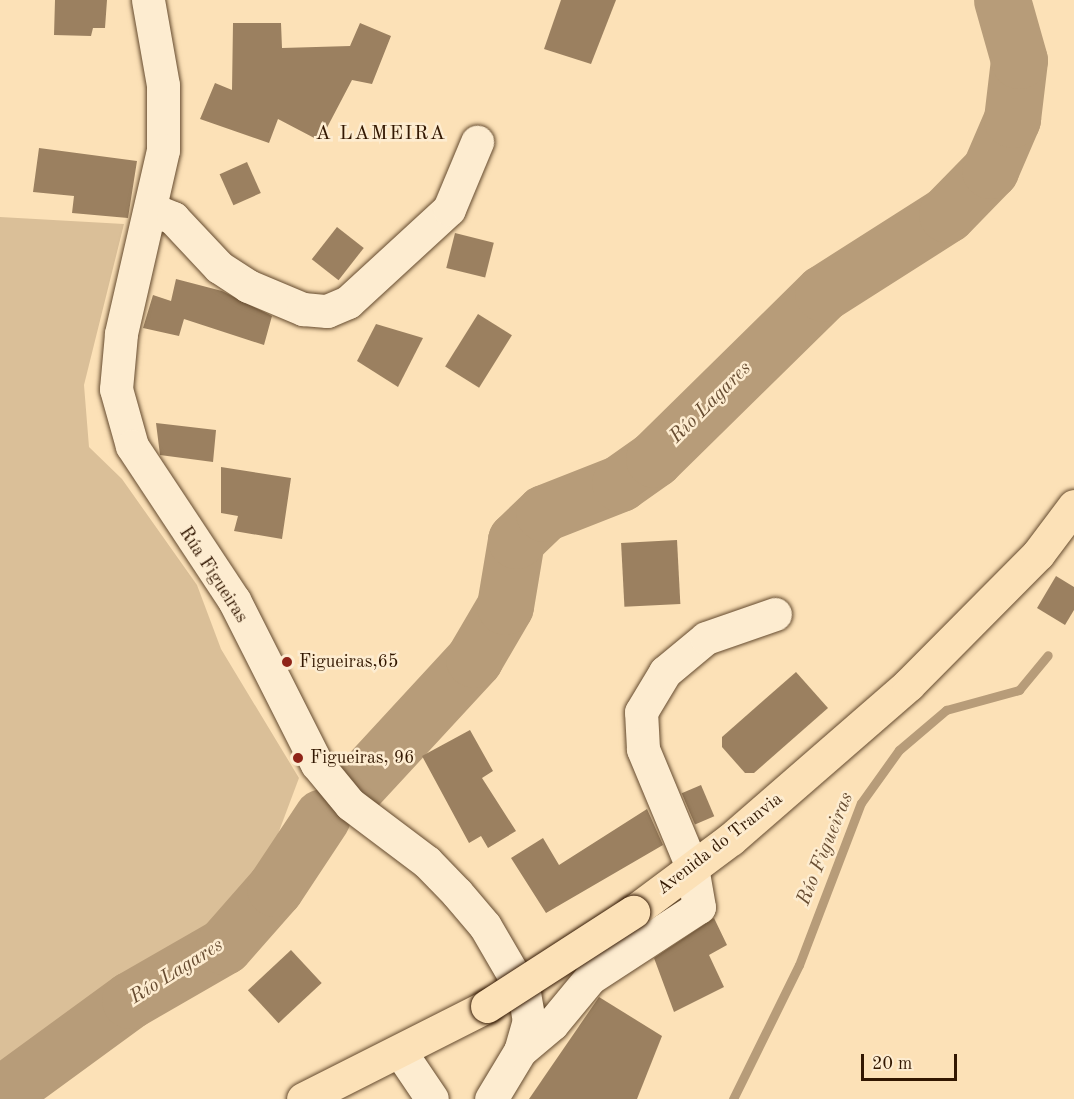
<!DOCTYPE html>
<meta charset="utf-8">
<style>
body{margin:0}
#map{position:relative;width:1074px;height:1099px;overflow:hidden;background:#fce1b7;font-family:"Old Standard TT",serif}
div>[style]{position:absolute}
.green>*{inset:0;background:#dabf98}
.stream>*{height:9px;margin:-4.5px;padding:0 4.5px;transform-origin:4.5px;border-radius:4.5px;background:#b79c79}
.river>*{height:57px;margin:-28.5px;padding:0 28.5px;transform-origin:28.5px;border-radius:28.5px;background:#b79c79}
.building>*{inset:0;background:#9b8060;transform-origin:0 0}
.roads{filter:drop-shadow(0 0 2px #644a2e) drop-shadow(0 0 2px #644a2e)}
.minor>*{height:33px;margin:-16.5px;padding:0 16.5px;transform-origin:16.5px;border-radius:16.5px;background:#fdecd0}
.major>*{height:33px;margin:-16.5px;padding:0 16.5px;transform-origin:16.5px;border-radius:16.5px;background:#fce1b7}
.bridges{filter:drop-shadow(0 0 2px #321701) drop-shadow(0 0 2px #321701)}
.major-bridge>*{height:33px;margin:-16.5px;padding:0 16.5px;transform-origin:16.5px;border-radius:16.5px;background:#fce1b7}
.dots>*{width:16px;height:16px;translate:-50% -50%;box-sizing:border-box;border:3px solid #fdecd0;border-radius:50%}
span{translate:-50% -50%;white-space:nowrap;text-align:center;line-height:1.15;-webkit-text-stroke:5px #fdecd0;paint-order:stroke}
.street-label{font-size:18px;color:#321701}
.poi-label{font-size:18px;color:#321701}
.left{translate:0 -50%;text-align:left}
.neighbourhood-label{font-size:20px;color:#321701;letter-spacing:1.5px}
.water-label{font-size:20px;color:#674c31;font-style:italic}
.scale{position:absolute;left:861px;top:1054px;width:96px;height:27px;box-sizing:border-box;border:3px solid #321701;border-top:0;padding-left:8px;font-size:18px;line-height:21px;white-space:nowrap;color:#321701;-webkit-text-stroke:4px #fdecd0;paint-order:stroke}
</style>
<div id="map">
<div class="green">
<div style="clip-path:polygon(0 217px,124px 224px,84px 385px,89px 447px,122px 479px,197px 585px,221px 649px,299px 778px,269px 858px,217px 929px,141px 967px,0 1071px)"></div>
</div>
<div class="stream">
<div style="left:733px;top:1099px;width:149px;rotate:-63.8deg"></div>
<div style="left:799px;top:965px;width:173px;rotate:-69.1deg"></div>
<div style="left:861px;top:803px;width:65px;rotate:-54.4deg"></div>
<div style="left:899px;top:750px;width:62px;rotate:-40.4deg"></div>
<div style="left:946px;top:710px;width:76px;rotate:-15.3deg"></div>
<div style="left:1019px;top:690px;width:45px;rotate:-50.4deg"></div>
</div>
<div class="river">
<div style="left:357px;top:786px;width:173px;rotate:-47.3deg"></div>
<div style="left:474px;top:659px;width:61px;rotate:-59.7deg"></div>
<div style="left:505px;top:606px;width:67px;rotate:-80.5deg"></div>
<div style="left:516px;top:540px;width:39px;rotate:-44deg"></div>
<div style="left:544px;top:513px;width:82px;rotate:-21.5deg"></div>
<div style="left:620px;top:483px;width:42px;rotate:-35.2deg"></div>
<div style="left:654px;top:459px;width:237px;rotate:-44.5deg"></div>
<div style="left:823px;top:293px;width:147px;rotate:-32.5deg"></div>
<div style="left:947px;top:214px;width:62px;rotate:-45.7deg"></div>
<div style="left:990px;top:170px;width:56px;rotate:-66.7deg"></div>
<div style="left:1012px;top:119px;width:59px;rotate:-83.2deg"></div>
<div style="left:1019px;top:60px;width:62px;rotate:-105.8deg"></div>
<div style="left:0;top:1095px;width:161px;rotate:-36.2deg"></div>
<div style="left:130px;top:1000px;width:108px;rotate:-29.9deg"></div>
<div style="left:224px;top:946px;width:77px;rotate:-48.7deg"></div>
<div style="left:275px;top:888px;width:85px;rotate:-56.5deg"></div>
</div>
<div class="building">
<div style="clip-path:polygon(55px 0,107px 0,105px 28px,93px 28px,91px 36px,54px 35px)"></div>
<div style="clip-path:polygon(561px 0,616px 0,591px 64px,544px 49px)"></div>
<div style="clip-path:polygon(233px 23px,281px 23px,282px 48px,350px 46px,360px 23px,391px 36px,372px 84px,352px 80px,320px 141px,278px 119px,269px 143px,200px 119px,215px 83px,232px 90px)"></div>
<div style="clip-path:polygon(39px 148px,137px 161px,128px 218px,72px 213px,74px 196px,33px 192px)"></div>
<div style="left:247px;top:162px;width:34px;height:30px;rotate:66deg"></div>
<div style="left:337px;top:227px;width:34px;height:41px;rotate:38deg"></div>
<div style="left:455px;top:233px;width:40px;height:36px;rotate:14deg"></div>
<div style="clip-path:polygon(176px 279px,222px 291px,272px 316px,264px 345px,184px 319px,179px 336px,143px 328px,153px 295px,171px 301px)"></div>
<div style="left:478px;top:314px;width:40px;height:62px;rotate:32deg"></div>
<div style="clip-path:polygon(376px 324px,423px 338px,398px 387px,357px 361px)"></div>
<div style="clip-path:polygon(156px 423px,216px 430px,213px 462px,160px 455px)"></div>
<div style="clip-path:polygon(221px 467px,291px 478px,282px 539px,234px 531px,238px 516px,221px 513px)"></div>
<div style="left:677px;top:540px;width:64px;height:56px;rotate:87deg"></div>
<div style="clip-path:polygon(1056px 576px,1074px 587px,1074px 610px,1065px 625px,1037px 608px)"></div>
<div style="clip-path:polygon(796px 672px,828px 708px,754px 773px,745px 773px,722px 747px,722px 737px)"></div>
<div style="clip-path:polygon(470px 730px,493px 771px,482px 778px,516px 831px,488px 848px,481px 836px,469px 843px,422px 756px)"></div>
<div style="left:701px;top:785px;width:34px;height:21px;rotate:67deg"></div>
<div style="clip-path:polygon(647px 809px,663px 845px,546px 913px,511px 858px,543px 838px,559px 865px)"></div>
<div style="clip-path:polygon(714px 918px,727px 945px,709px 955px,724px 987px,674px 1012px,654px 958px)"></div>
<div style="left:291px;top:950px;width:45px;height:59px;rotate:47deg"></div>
<div style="clip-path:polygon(599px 997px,662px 1036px,637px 1099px,529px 1099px)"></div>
</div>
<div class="roads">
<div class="minor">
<div style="left:148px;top:0;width:86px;rotate:80deg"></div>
<div style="left:163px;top:85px;width:65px;rotate:90deg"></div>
<div style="left:163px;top:150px;width:189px;rotate:102.9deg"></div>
<div style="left:121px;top:334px;width:55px;rotate:95.2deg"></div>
<div style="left:116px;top:389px;width:59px;rotate:74.3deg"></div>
<div style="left:132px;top:446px;width:185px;rotate:56.5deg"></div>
<div style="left:234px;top:600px;width:184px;rotate:63.2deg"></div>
<div style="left:317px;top:764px;width:52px;rotate:50.5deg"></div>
<div style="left:350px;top:804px;width:96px;rotate:37deg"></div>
<div style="left:427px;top:862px;width:43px;rotate:45.9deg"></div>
<div style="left:457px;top:893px;width:43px;rotate:49.7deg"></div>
<div style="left:485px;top:926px;width:78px;rotate:59.8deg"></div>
<div style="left:524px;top:993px;width:27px;rotate:80deg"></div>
<div style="left:529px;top:1020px;width:32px;rotate:106deg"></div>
<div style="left:520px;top:1051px;width:56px;rotate:121.1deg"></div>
<div style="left:151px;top:209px;width:24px;rotate:22deg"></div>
<div style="left:173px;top:218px;width:67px;rotate:46.8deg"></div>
<div style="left:219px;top:267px;width:35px;rotate:33deg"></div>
<div style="left:248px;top:286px;width:60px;rotate:22.7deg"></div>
<div style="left:303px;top:309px;width:24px;rotate:5deg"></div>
<div style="left:327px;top:311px;width:23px;rotate:-23deg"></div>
<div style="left:348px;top:302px;width:137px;rotate:-42.6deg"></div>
<div style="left:449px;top:209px;width:73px;rotate:-67.3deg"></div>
<div style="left:520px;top:1051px;width:42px;rotate:-40.2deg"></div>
<div style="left:552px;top:1024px;width:60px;rotate:-50.4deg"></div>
<div style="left:590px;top:978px;width:130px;rotate:-33.1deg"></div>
<div style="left:699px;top:907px;width:41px;rotate:-99.9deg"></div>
<div style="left:692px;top:867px;width:128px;rotate:-112.6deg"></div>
<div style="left:643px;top:749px;width:37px;rotate:-93deg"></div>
<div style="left:641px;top:712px;width:47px;rotate:-59deg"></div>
<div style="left:665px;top:672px;width:53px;rotate:-39.7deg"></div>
<div style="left:706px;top:638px;width:73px;rotate:-19.2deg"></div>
<div style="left:401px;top:1053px;width:55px;rotate:56deg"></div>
</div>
<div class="major">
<div style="left:633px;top:912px;width:122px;rotate:-36.7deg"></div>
<div style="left:731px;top:839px;width:235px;rotate:-41deg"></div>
<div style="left:908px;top:685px;width:185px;rotate:-45.2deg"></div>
<div style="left:1038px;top:554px;width:60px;rotate:-53.1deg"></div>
<div style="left:303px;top:1099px;width:206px;rotate:-26.8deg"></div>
</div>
</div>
<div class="bridges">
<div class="major-bridge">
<div style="left:487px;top:1006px;width:174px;rotate:-32.8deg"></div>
</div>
</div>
<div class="dots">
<div style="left:287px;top:662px;background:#8f2418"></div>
<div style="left:298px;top:758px;background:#8f2418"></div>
</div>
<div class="street-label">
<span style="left:213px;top:575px;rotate:57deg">Rúa Figueiras</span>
<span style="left:720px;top:844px;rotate:-38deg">Avenida do Tranvia</span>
</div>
<div class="poi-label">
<span class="left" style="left:299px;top:662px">Figueiras,65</span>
<span class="left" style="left:310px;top:758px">Figueiras, 96</span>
</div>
<div class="neighbourhood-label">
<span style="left:381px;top:134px">A LAMEIRA</span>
</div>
<div class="water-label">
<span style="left:711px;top:403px;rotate:-45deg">Río Lagares</span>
<span style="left:826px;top:849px;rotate:-68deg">Río Figueiras</span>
<span style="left:177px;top:972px;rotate:-32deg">Río Lagares</span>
</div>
<div class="scale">20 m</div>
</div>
